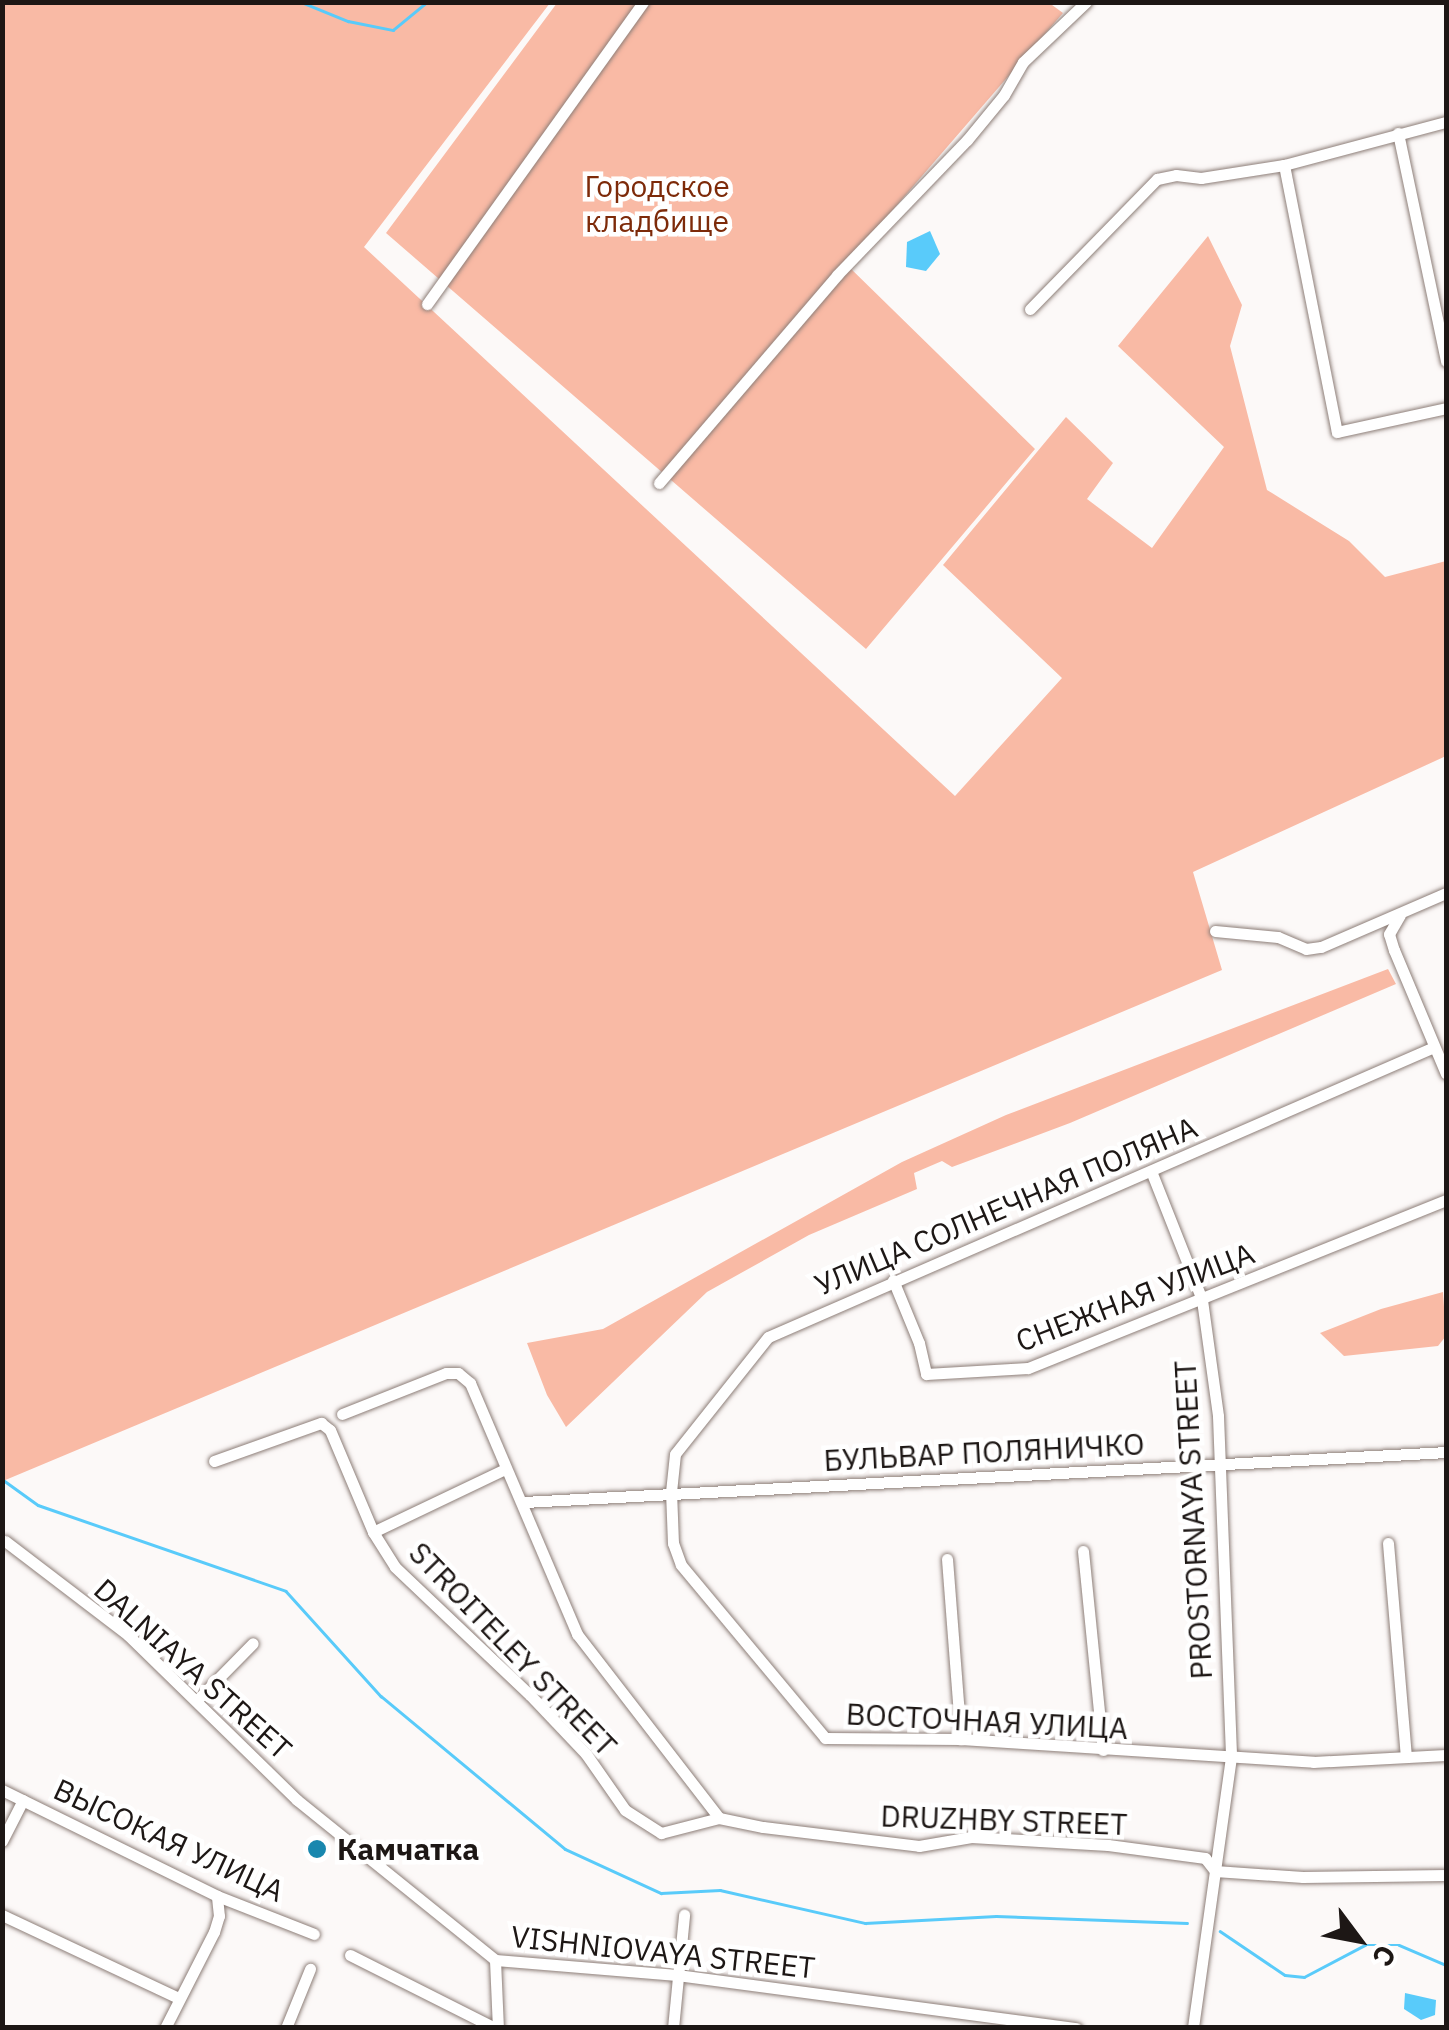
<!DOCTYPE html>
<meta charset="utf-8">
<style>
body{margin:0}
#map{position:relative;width:1449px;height:2030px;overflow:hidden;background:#fcf9f8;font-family:"IBM Plex Sans",sans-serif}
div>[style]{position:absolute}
.green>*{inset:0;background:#f9baa5}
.water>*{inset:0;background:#59cbfa}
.stream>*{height:2.5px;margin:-1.25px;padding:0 1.25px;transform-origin:1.25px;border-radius:1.25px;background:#59cbfa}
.roads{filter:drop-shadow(0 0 2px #8d7e78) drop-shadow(0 0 2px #8d7e78)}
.minor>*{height:11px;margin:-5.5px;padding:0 5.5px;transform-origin:5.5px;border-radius:5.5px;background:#fff}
.dots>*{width:28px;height:28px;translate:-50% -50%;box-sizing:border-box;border:5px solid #fff;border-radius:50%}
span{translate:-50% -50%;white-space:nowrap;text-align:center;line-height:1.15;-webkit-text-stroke:9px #fff;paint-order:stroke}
.park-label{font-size:30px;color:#7d2a09}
.street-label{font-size:30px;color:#1d1715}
.poi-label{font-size:30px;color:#1d1715;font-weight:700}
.left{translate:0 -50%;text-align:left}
.frame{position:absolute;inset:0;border:5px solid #1d1715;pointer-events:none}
.north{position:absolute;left:1309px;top:1890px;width:100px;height:100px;-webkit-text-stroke:8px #fff;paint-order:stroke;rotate:122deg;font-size:28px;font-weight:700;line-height:40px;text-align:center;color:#1d1715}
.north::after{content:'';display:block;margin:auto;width:35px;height:45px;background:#1d1715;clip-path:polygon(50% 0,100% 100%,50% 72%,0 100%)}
</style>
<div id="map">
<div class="green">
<div style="clip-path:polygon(1048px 2px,1063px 13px,846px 264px,1035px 449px,866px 649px,386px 233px,557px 3px)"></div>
<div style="clip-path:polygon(3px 3px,550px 3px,364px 247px,955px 796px,1062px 678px,943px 565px,1066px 417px,1113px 463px,1087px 499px,1152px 548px,1224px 447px,1118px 346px,1208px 236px,1242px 305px,1230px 346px,1267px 490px,1349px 541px,1385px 577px,1446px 561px,1446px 756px,1193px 872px,1222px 970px,3px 1481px)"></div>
<div style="clip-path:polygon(1388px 969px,1396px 984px,1070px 1123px,952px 1167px,942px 1161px,914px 1173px,917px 1189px,809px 1235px,707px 1292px,566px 1427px,547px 1395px,527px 1343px,603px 1329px,902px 1162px,1006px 1115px)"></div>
<div style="clip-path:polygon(1443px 1292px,1446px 1336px,1438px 1346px,1344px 1356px,1320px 1333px,1381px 1309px)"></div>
</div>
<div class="water">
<div style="clip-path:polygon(930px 231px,940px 254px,926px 271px,906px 267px,907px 242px)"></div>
<div style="clip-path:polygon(1405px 1993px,1436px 2000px,1435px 2015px,1421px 2020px,1404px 2009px)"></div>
</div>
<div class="stream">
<div style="left:301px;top:2px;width:51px;rotate:22deg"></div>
<div style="left:348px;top:21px;width:46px;rotate:11.3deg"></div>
<div style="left:393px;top:30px;width:44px;rotate:-39.5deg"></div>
<div style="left:2px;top:1479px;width:44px;rotate:35.8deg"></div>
<div style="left:38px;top:1505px;width:262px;rotate:19.1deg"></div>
<div style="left:286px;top:1591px;width:142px;rotate:47.9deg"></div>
<div style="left:381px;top:1696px;width:239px;rotate:39.7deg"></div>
<div style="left:565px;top:1849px;width:106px;rotate:24.6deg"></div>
<div style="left:661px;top:1893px;width:59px;rotate:-2.9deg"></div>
<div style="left:720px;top:1890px;width:149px;rotate:12.8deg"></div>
<div style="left:865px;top:1923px;width:131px;rotate:-3.1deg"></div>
<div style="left:996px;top:1916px;width:191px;rotate:2.1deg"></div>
<div style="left:1220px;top:1931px;width:78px;rotate:34.1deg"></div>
<div style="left:1285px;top:1975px;width:19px;rotate:6deg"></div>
<div style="left:1304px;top:1977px;width:69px;rotate:-27.7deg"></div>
<div style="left:1365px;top:1945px;width:34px"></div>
<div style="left:1399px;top:1945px;width:51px;rotate:23.1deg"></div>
</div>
<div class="roads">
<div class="minor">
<div style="left:1398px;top:133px;width:233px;rotate:78.1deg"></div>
<div style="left:1284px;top:165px;width:272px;rotate:78.8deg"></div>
<div style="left:1337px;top:432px;width:112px;rotate:-12.4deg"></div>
<div style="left:427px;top:304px;width:371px;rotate:-54.4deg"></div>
<div style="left:1030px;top:309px;width:182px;rotate:-45.7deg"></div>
<div style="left:1157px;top:179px;width:19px;rotate:-12deg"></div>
<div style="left:1176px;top:175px;width:25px;rotate:7deg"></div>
<div style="left:1201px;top:178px;width:84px;rotate:-8.9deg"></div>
<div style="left:1284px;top:165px;width:168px;rotate:-14.9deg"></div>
<div style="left:659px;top:483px;width:274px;rotate:-49.4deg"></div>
<div style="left:837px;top:275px;width:187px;rotate:-46.1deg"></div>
<div style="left:967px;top:140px;width:58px;rotate:-50.6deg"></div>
<div style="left:1004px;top:95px;width:38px;rotate:-60deg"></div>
<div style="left:1023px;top:62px;width:87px;rotate:-43.6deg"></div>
<div style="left:1400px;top:915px;width:22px;rotate:120deg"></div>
<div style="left:1389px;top:934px;width:17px;rotate:73deg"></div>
<div style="left:1394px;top:950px;width:134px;rotate:67.2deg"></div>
<div style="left:1215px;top:931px;width:63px;rotate:5.4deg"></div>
<div style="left:1278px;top:937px;width:30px;rotate:23deg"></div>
<div style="left:1306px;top:949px;width:15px;rotate:-8deg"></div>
<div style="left:1321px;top:947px;width:136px;rotate:-23.4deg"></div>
<div style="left:1434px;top:1047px;width:726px;rotate:156.47deg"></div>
<div style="left:768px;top:1337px;width:149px;rotate:128.5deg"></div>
<div style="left:675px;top:1454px;width:37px;rotate:96deg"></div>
<div style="left:671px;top:1491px;width:52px;rotate:87.8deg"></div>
<div style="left:673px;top:1543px;width:23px;rotate:70deg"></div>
<div style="left:681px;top:1565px;width:225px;rotate:50.2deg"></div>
<div style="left:825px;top:1738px;width:136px;rotate:0.4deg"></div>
<div style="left:961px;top:1739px;width:353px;rotate:3.7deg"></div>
<div style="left:1313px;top:1762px;width:133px;rotate:-3deg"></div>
<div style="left:1151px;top:1171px;width:139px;rotate:68.4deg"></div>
<div style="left:1202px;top:1300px;width:117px;rotate:82.1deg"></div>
<div style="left:1218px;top:1416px;width:341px;rotate:87.8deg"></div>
<div style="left:1231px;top:1757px;width:274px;rotate:98deg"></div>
<div style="left:893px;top:1280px;width:68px;rotate:67.6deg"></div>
<div style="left:919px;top:1343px;width:32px;rotate:77deg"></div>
<div style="left:926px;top:1374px;width:102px;rotate:-3.4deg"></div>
<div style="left:1028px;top:1368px;width:450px;rotate:-21.9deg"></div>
<div style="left:342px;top:1414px;width:112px;rotate:-21.5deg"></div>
<div style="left:446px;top:1373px;width:12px"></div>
<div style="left:458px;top:1373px;width:16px;rotate:40deg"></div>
<div style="left:470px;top:1383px;width:273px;rotate:66.9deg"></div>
<div style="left:577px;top:1634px;width:232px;rotate:52.3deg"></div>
<div style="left:719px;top:1818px;width:45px;rotate:11.6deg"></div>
<div style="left:763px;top:1827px;width:157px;rotate:6.9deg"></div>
<div style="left:919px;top:1846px;width:53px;rotate:-9.8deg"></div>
<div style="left:971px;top:1837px;width:137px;rotate:3.3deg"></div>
<div style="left:1108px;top:1845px;width:98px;rotate:7.6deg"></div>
<div style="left:1205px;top:1858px;width:16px;rotate:52deg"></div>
<div style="left:1215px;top:1871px;width:88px;rotate:3.9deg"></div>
<div style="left:1303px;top:1877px;width:143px;rotate:-0.8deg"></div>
<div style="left:214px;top:1461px;width:114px;rotate:-19.6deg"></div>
<div style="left:321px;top:1423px;width:11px;rotate:38deg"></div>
<div style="left:330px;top:1430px;width:111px;rotate:67.1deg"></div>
<div style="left:373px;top:1532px;width:41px;rotate:57.8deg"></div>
<div style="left:395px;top:1567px;width:186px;rotate:43.5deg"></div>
<div style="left:530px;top:1695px;width:81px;rotate:46.5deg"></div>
<div style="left:586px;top:1754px;width:68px;rotate:55.1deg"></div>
<div style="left:625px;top:1810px;width:43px;rotate:32.6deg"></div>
<div style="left:661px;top:1833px;width:60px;rotate:-14.5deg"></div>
<div style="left:524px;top:1502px;width:923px;rotate:-3.1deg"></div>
<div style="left:373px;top:1532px;width:146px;rotate:-25.5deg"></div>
<div style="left:5px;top:1541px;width:155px;rotate:37.4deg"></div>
<div style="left:128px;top:1635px;width:236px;rotate:44.3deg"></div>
<div style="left:297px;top:1800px;width:255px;rotate:38.9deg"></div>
<div style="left:495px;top:1960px;width:183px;rotate:4.7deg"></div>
<div style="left:677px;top:1975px;width:403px;rotate:7.6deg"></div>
<div style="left:1388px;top:1543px;width:214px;rotate:85.2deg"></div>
<div style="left:1083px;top:1551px;width:200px;rotate:84.3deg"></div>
<div style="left:947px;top:1559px;width:181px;rotate:85.6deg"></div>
<div style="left:198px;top:1699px;width:78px;rotate:-45.5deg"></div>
<div style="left:2px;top:1790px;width:240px;rotate:26.2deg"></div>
<div style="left:217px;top:1896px;width:104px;rotate:21.4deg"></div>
<div style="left:2px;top:1841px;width:46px;rotate:-62.9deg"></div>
<div style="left:2px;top:1915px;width:195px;rotate:25.2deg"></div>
<div style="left:350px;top:1955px;width:162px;rotate:26.7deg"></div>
<div style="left:495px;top:1960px;width:68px;rotate:87.5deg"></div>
<div style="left:165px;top:2028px;width:108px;rotate:-63deg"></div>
<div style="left:214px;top:1932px;width:17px;rotate:-73deg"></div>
<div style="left:219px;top:1916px;width:20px;rotate:-96deg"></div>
<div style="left:286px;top:2028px;width:64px;rotate:-67.9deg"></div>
<div style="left:673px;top:2028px;width:114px;rotate:-84.4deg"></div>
</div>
</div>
<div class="dots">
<div style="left:317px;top:1849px;background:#1987ae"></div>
</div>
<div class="park-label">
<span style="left:657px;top:203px">Городское<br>кладбище</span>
</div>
<div class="street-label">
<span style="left:1006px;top:1206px;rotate:-23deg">УЛИЦА СОЛНЕЧНАЯ ПОЛЯНА</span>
<span style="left:1135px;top:1297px;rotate:-21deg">СНЕЖНАЯ УЛИЦА</span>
<span style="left:984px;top:1452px;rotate:-3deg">БУЛЬВАР ПОЛЯНИЧКО</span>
<span style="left:1193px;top:1520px;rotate:-93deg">PROSTORNAYA STREET</span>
<span style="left:513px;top:1649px;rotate:46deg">STROITELEY STREET</span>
<span style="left:193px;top:1669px;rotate:42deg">DALNIAYA STREET</span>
<span style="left:987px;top:1721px;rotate:3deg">ВОСТОЧНАЯ УЛИЦА</span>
<span style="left:1004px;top:1820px;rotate:2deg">DRUZHBY STREET</span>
<span style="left:169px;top:1840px;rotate:25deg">ВЫСОКАЯ УЛИЦА</span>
<span style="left:663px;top:1952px;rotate:6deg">VISHNIOVAYA STREET</span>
</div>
<div class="poi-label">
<span class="left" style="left:337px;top:1849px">Камчатка</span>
</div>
<div class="frame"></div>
<div class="north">С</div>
</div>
